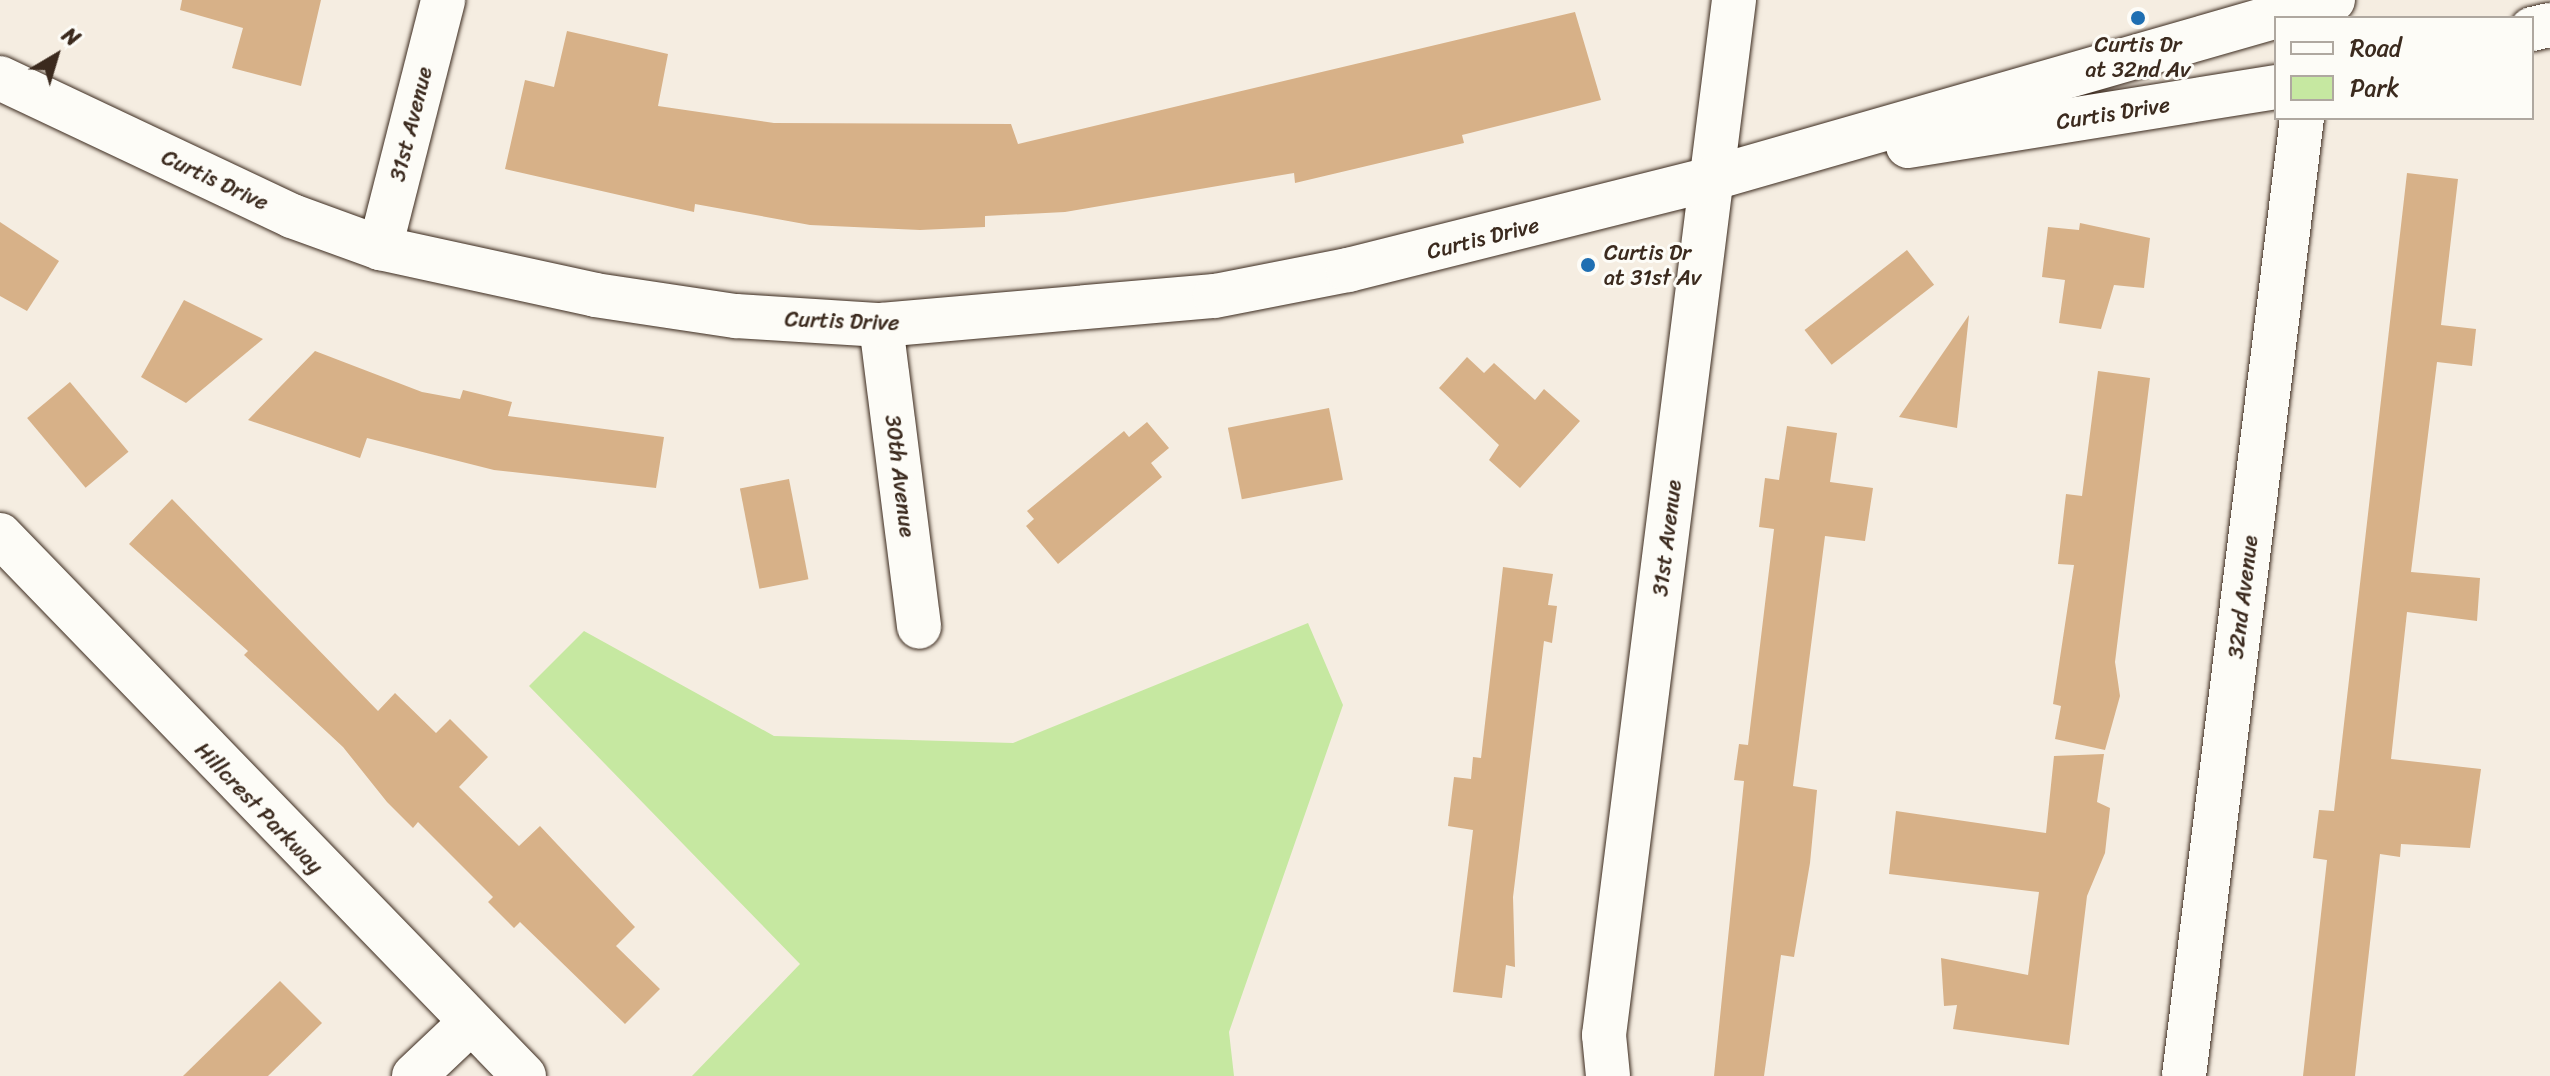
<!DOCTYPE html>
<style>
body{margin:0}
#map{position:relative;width:2550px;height:1076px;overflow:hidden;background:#f5ede1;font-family:Sriracha,sans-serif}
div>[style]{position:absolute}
.green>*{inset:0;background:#c6e8a1}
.building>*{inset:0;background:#d7b188;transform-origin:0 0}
.roads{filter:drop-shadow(0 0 2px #3b2a1e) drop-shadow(0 0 2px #3b2a1e)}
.street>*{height:44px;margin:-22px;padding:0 22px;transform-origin:22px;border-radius:22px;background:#fdfcf7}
.secondary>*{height:44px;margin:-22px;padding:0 22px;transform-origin:22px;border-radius:22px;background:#fdfcf7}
.dots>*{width:22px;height:22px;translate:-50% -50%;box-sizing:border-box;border:4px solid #fdfcf7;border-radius:50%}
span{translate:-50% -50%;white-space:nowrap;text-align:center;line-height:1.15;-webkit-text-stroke:6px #fdfcf7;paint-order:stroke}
.poi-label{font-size:22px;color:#3b2a1e}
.left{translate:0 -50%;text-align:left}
.street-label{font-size:22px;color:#3b2a1e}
.legend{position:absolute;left:2274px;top:16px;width:260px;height:104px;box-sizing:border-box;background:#fdfcf7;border:2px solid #afa8a0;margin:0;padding:10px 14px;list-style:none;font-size:24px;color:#3b2a1e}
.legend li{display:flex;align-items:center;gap:16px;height:40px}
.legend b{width:40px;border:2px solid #afa8a0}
.north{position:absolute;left:16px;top:16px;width:80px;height:80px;-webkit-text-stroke:6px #fdfcf7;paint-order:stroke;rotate:38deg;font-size:22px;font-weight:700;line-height:32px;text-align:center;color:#3b2a1e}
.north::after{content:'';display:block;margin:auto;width:28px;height:36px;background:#3b2a1e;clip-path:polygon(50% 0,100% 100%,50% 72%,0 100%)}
</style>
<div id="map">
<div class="green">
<div style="clip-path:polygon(1308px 623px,1343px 705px,1229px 1032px,1234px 1076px,692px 1076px,800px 964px,529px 686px,584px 631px,774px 736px,1013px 743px)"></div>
</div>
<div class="building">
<div style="clip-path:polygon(182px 0,321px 0,301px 86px,232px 68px,243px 28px,180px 10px)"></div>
<div style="clip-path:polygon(1575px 12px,1601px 100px,1462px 135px,1464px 143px,1295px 183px,1294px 173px,1065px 212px,985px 216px,985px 227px,920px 230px,810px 225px,695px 204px,694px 212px,505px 169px,525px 80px,554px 87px,567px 31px,668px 54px,658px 106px,774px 123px,1011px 124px,1018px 144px)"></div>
<div style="clip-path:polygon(2407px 173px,2458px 179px,2441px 325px,2476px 329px,2472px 366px,2437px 362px,2411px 572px,2480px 578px,2477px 621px,2407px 612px,2391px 759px,2481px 769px,2470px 848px,2401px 844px,2400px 857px,2380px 854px,2355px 1076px,2303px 1076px,2327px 860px,2313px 858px,2319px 810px,2334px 811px)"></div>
<div style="clip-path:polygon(0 222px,59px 261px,27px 311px,0 296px)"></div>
<div style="clip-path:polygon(2080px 223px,2150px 238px,2144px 288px,2114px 285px,2101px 329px,2059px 323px,2065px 280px,2042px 277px,2048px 227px,2079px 230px)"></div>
<div style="left:1907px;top:250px;width:44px;height:130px;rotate:52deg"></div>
<div style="clip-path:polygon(184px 300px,263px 339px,186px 403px,141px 377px)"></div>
<div style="clip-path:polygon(1969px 315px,1957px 428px,1899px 417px)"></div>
<div style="clip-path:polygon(315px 351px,422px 392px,460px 399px,463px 390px,512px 402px,508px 416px,664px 437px,656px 488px,494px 470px,367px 438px,360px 458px,248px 420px)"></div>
<div style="clip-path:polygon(1467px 357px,1484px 373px,1494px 363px,1535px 400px,1544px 389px,1580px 421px,1520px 488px,1489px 460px,1499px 445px,1439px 388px)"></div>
<div style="clip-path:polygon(2098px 371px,2150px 378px,2115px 662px,2120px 696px,2105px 750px,2055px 739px,2061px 706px,2053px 704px,2074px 565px,2058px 564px,2066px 494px,2082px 496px)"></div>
<div style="left:70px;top:382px;width:91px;height:56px;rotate:50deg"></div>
<div style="left:1329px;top:408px;width:73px;height:103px;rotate:79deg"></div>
<div style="clip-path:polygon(1147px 422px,1169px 448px,1151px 463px,1162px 477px,1058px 564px,1026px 526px,1034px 519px,1027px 511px,1124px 431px,1129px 437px)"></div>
<div style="clip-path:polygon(1787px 426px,1837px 433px,1830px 482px,1873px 488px,1865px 541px,1825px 536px,1793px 786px,1817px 790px,1810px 863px,1794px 957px,1781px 955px,1764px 1076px,1714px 1076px,1744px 781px,1734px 780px,1739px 744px,1748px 745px,1774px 529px,1759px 527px,1765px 478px,1779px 480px)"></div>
<div style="left:789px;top:479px;width:102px;height:50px;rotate:79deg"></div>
<div style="clip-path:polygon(172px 499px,378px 711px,395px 693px,436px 733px,450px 719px,488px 757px,459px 787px,519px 846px,540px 826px,635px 927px,616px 946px,660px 989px,625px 1024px,520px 922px,514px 928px,488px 902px,493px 897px,418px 822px,413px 828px,387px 802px,343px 747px,244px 655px,248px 651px,129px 544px)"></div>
<div style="clip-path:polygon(1503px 567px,1553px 574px,1548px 605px,1557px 606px,1552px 643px,1544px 641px,1513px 897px,1515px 967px,1506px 965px,1502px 998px,1453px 992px,1473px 830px,1448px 826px,1454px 777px,1471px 779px,1473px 757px,1481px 758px)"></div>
<div style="clip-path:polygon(2104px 754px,2097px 802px,2110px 808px,2105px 853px,2087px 896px,2069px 1045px,1953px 1029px,1957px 1005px,1944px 1006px,1941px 958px,2028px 975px,2039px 892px,1889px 874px,1896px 811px,2046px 833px,2054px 756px)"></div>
<div style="clip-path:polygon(280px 981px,322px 1023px,268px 1076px,183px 1076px)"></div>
</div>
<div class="roads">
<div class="street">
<div style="left:380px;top:248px;width:256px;rotate:-75.7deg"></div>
<div style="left:881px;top:325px;width:304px;rotate:82.8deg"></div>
<div style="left:0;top:535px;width:753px;rotate:45.91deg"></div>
<div style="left:414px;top:1076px;width:77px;rotate:-43.4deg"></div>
<div style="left:1608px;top:1076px;width:41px;rotate:-95.6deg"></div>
<div style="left:1604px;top:1035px;width:1043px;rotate:-82.84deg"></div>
<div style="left:2184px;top:1076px;width:965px;rotate:-82.98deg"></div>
</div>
<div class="secondary">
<div style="left:2532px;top:29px;width:18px;rotate:-13deg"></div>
<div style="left:0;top:78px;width:323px;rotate:25.3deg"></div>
<div style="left:292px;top:216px;width:94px;rotate:20deg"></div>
<div style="left:380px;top:248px;width:220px;rotate:12.3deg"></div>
<div style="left:595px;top:295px;width:143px;rotate:8.5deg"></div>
<div style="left:736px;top:316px;width:145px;rotate:3.6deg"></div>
<div style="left:881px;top:325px;width:335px;rotate:-5deg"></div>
<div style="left:1215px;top:296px;width:136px;rotate:-11.1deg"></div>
<div style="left:1348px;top:270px;width:376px;rotate:-14.1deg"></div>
<div style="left:1713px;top:178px;width:645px;rotate:-16.02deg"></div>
<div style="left:1908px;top:146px;width:373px;rotate:-9.1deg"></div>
</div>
</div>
<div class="dots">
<div style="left:2138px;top:18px;background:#1f6fb2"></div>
<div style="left:1588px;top:265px;background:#1f6fb2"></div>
</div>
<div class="poi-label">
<span style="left:2138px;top:57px">Curtis Dr<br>at 32nd Av</span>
<span class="left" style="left:1604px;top:265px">Curtis Dr<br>at 31st Av</span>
</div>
<div class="street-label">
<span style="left:2113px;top:113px;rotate:-9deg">Curtis Drive</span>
<span style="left:411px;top:124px;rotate:-76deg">31st Avenue</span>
<span style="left:215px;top:180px;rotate:25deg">Curtis Drive</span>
<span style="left:1483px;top:238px;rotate:-14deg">Curtis Drive</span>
<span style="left:842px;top:321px;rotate:2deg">Curtis Drive</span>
<span style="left:900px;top:476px;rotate:83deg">30th Avenue</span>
<span style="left:1667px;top:538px;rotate:-83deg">31st Avenue</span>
<span style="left:2243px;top:597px;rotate:-83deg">32nd Avenue</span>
<span style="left:259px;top:808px;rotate:46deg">Hillcrest Parkway</span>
</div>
<ul class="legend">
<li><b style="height:10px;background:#fdfcf7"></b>Road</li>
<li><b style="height:22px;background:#c6e8a1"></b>Park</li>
</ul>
<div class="north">N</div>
</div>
